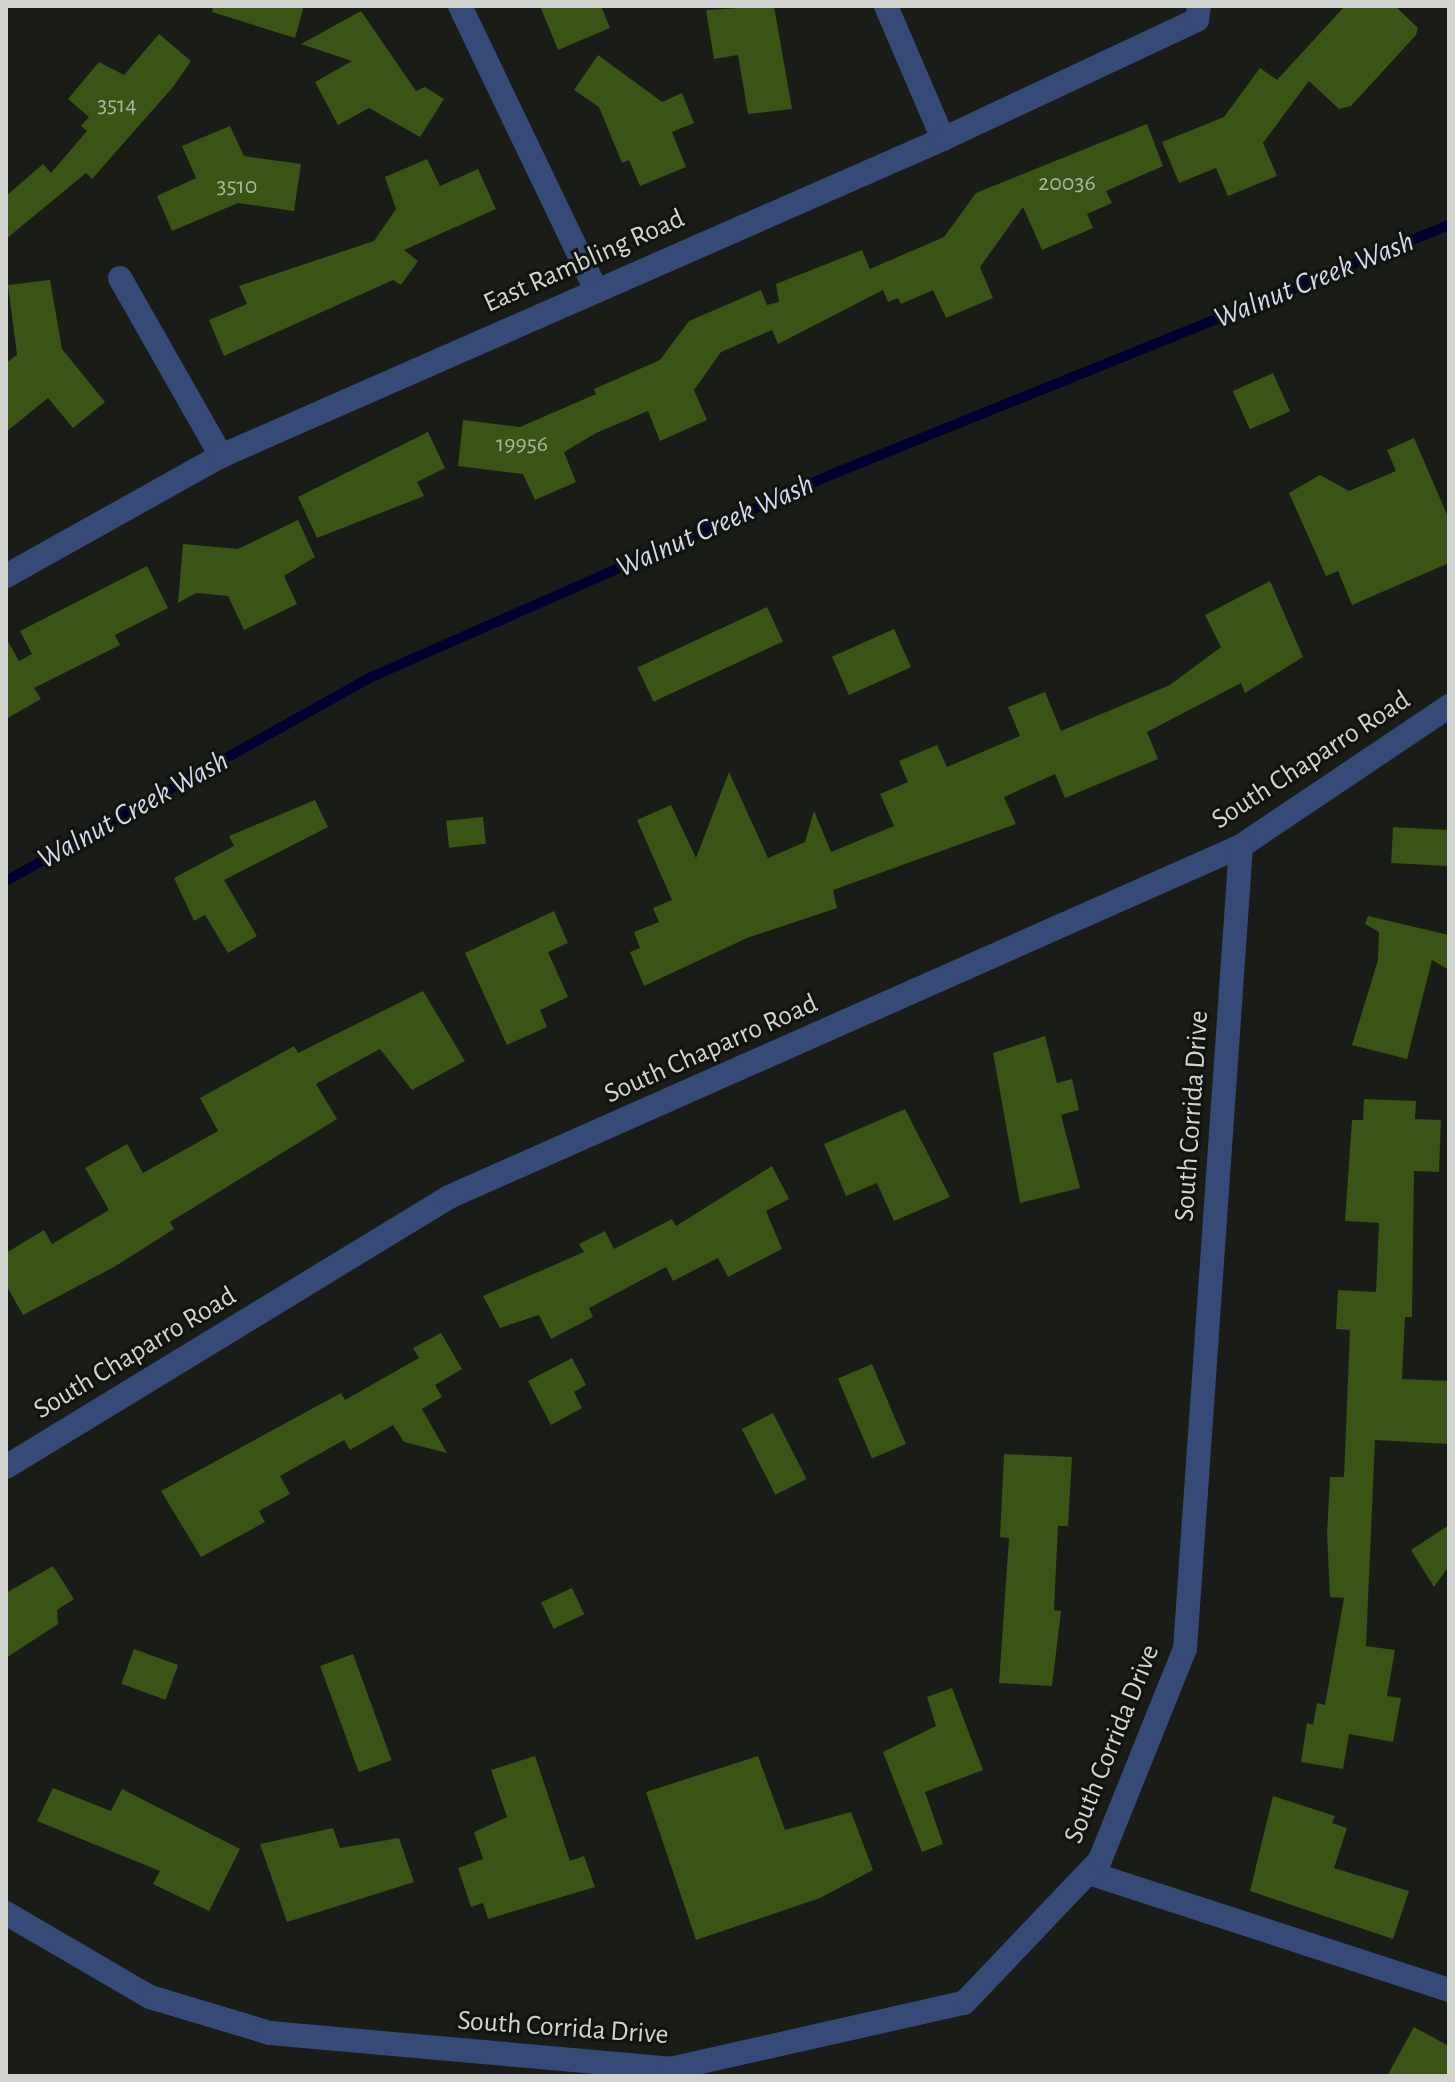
<!DOCTYPE html>
<style>
body{margin:0}
#map{position:relative;width:1455px;height:2082px;overflow:hidden;background:#1a1c18;font-family:"Alegreya Sans",sans-serif}
div>[style]{position:absolute}
.stream>*{height:10px;margin:-5px;padding:0 5px;transform-origin:5px;border-radius:5px;background:#000130}
.building>*{inset:0;background:#395414;transform-origin:0 0}
.minor>*{height:24px;margin:-12px;padding:0 12px;transform-origin:12px;border-radius:12px;background:#364a78}
span{translate:-50% -50%;white-space:nowrap;text-align:center;line-height:1.15;-webkit-text-stroke:6px #11130f;paint-order:stroke}
.number-label{font-size:24px;color:#acb4a1}
.number-label span{-webkit-text-stroke-width:0}
.street-label{font-size:28px;color:#d2d4d0}
.water-label{font-size:30px;color:#d1dbef;font-style:italic}
.frame{position:absolute;inset:0;border:8px solid #d2d4d0;pointer-events:none}
</style>
<div id="map">
<div class="stream">
<div style="left:6px;top:881px;width:416px;rotate:-29.2deg"></div>
<div style="left:369px;top:678px;width:501px;rotate:-23.75deg"></div>
<div style="left:828px;top:476px;width:670px;rotate:-22.01deg"></div>
</div>
<div class="building">
<div style="clip-path:polygon(213px 6px,304px 6px,295px 38px,212px 12px)"></div>
<div style="clip-path:polygon(540px 6px,601px 6px,610px 28px,558px 50px)"></div>
<div style="clip-path:polygon(774px 6px,792px 109px,748px 114px,738px 55px,714px 59px,706px 10px)"></div>
<div style="clip-path:polygon(1345px 6px,1395px 6px,1418px 28px,1416px 35px,1351px 106px,1339px 109px,1309px 81px,1263px 143px,1277px 176px,1228px 196px,1216px 168px,1179px 183px,1162px 142px,1224px 117px,1260px 68px,1277px 80px)"></div>
<div style="clip-path:polygon(361px 11px,416px 91px,425px 87px,444px 99px,420px 137px,369px 108px,338px 125px,315px 82px,352px 61px,301px 44px)"></div>
<div style="clip-path:polygon(159px 34px,191px 61px,173px 87px,92px 179px,86px 173px,6px 239px,6px 196px,43px 164px,51px 173px,87px 131px,81px 126px,89px 117px,68px 99px,99px 62px,124px 75px)"></div>
<div style="clip-path:polygon(598px 55px,662px 102px,682px 93px,694px 123px,672px 132px,686px 167px,640px 186px,629px 160px,622px 163px,599px 107px,574px 90px)"></div>
<div style="clip-path:polygon(1147px 124px,1163px 166px,1106px 191px,1112px 203px,1087px 214px,1093px 228px,1042px 250px,1023px 207px,980px 267px,993px 298px,946px 318px,933px 290px,901px 304px,898px 298px,888px 302px,883px 290px,778px 344px,772px 330px,721px 352px,694px 390px,707px 420px,660px 441px,648px 411px,596px 433px,564px 452px,576px 482px,535px 500px,523px 474px,458px 466px,463px 420px,520px 427px,596px 394px,594px 389px,660px 360px,689px 321px,761px 290px,767px 305px,779px 302px,776px 284px,862px 250px,870px 269px,944px 237px,976px 193px)"></div>
<div style="clip-path:polygon(230px 126px,244px 156px,301px 164px,294px 211px,238px 203px,172px 231px,157px 196px,196px 178px,182px 146px)"></div>
<div style="clip-path:polygon(427px 159px,440px 186px,478px 169px,496px 209px,404px 250px,418px 261px,401px 285px,393px 280px,224px 356px,209px 320px,247px 304px,239px 286px,374px 241px,396px 209px,385px 177px)"></div>
<div style="clip-path:polygon(50px 280px,62px 349px,105px 402px,73px 428px,48px 398px,6px 432px,6px 363px,17px 355px,8px 285px)"></div>
<div style="left:1273px;top:373px;width:42px;height:44px;rotate:66deg"></div>
<div style="clip-path:polygon(428px 432px,445px 468px,417px 482px,424px 496px,317px 538px,298px 497px)"></div>
<div style="clip-path:polygon(1414px 438px,1449px 519px,1449px 563px,1352px 605px,1338px 571px,1326px 576px,1289px 493px,1320px 475px,1349px 491px,1396px 471px,1387px 450px)"></div>
<div style="clip-path:polygon(298px 520px,315px 557px,284px 576px,297px 604px,244px 630px,228px 596px,196px 593px,178px 603px,183px 544px,238px 549px)"></div>
<div style="clip-path:polygon(147px 566px,168px 608px,115px 635px,120px 645px,34px 688px,41px 699px,6px 719px,6px 638px,19px 661px,32px 654px,20px 631px)"></div>
<div style="clip-path:polygon(1270px 581px,1303px 657px,1245px 693px,1241px 683px,1147px 732px,1158px 759px,1065px 798px,1055px 774px,1004px 797px,1016px 824px,833px 890px,837px 908px,747px 938px,644px 986px,630px 952px,640px 948px,634px 932px,659px 922px,653px 908px,672px 900px,637px 820px,671px 805px,696px 858px,729px 772px,768px 858px,805px 842px,814px 811px,831px 852px,894px 826px,880px 794px,908px 782px,899px 761px,937px 745px,947px 767px,1020px 736px,1008px 707px,1045px 692px,1061px 731px,1170px 685px,1221px 647px,1205px 615px)"></div>
<div style="left:767px;top:607px;width:38px;height:143px;rotate:65deg"></div>
<div style="left:894px;top:629px;width:42px;height:68px;rotate:66deg"></div>
<div style="clip-path:polygon(315px 800px,328px 827px,224px 880px,257px 936px,228px 953px,205px 915px,194px 921px,174px 878px,234px 846px,229px 836px)"></div>
<div style="left:483px;top:817px;width:27px;height:37px;rotate:84deg"></div>
<div style="left:1393px;top:827px;width:56px;height:36px;rotate:3deg"></div>
<div style="clip-path:polygon(554px 911px,568px 943px,548px 952px,568px 997px,540px 1010px,547px 1027px,507px 1045px,465px 953px)"></div>
<div style="clip-path:polygon(1368px 916px,1449px 935px,1449px 970px,1432px 960px,1407px 1059px,1352px 1045px,1378px 960px,1379px 932px,1365px 924px)"></div>
<div style="clip-path:polygon(423px 991px,465px 1061px,412px 1090px,380px 1049px,316px 1084px,337px 1119px,170px 1222px,174px 1229px,114px 1267px,23px 1315px,6px 1285px,6px 1253px,44px 1230px,52px 1244px,109px 1210px,85px 1168px,127px 1144px,143px 1173px,218px 1131px,200px 1098px,294px 1046px,298px 1053px)"></div>
<div style="clip-path:polygon(1045px 1036px,1057px 1083px,1072px 1079px,1079px 1110px,1061px 1115px,1080px 1188px,1020px 1203px,993px 1053px)"></div>
<div style="clip-path:polygon(1364px 1099px,1416px 1101px,1415px 1119px,1441px 1120px,1439px 1172px,1414px 1171px,1412px 1317px,1405px 1317px,1402px 1379px,1449px 1381px,1449px 1444px,1375px 1440px,1366px 1646px,1395px 1650px,1387px 1696px,1401px 1698px,1393px 1742px,1349px 1734px,1343px 1769px,1301px 1762px,1307px 1723px,1313px 1725px,1317px 1703px,1325px 1705px,1344px 1598px,1330px 1597px,1327px 1533px,1330px 1477px,1344px 1477px,1350px 1330px,1336px 1329px,1338px 1290px,1376px 1292px,1379px 1223px,1345px 1221px,1352px 1120px,1363px 1120px)"></div>
<div style="clip-path:polygon(905px 1109px,950px 1197px,894px 1221px,877px 1183px,846px 1196px,824px 1144px)"></div>
<div style="clip-path:polygon(772px 1166px,789px 1199px,766px 1211px,782px 1249px,728px 1277px,718px 1258px,673px 1281px,666px 1267px,589px 1308px,593px 1317px,551px 1339px,539px 1315px,500px 1328px,483px 1296px,584px 1252px,579px 1244px,605px 1231px,614px 1249px,672px 1219px,676px 1226px)"></div>
<div style="clip-path:polygon(441px 1333px,462px 1369px,435px 1385px,442px 1397px,422px 1409px,447px 1453px,404px 1442px,393px 1425px,350px 1450px,344px 1440px,280px 1476px,290px 1494px,259px 1511px,265px 1522px,201px 1557px,161px 1491px,341px 1393px,345px 1400px,419px 1358px,413px 1348px)"></div>
<div style="clip-path:polygon(572px 1358px,586px 1385px,574px 1392px,582px 1408px,551px 1425px,528px 1381px)"></div>
<div style="left:872px;top:1364px;width:87px;height:37px;rotate:67deg"></div>
<div style="left:773px;top:1413px;width:74px;height:35px;rotate:63deg"></div>
<div style="clip-path:polygon(1004px 1454px,1072px 1457px,1068px 1526px,1058px 1526px,1054px 1610px,1061px 1611px,1052px 1686px,999px 1683px,1009px 1538px,1000px 1537px)"></div>
<div style="clip-path:polygon(1449px 1525px,1449px 1566px,1434px 1587px,1411px 1550px)"></div>
<div style="clip-path:polygon(53px 1566px,74px 1599px,57px 1610px,58px 1624px,6px 1658px,6px 1593px)"></div>
<div style="left:572px;top:1588px;width:29px;height:34px;rotate:65deg"></div>
<div style="left:134px;top:1649px;width:47px;height:37px;rotate:20deg"></div>
<div style="left:353px;top:1654px;width:113px;height:35px;rotate:70deg"></div>
<div style="clip-path:polygon(952px 1688px,983px 1770px,925px 1792px,943px 1844px,922px 1852px,883px 1752px,936px 1726px,927px 1697px)"></div>
<div style="clip-path:polygon(535px 1756px,570px 1861px,584px 1856px,595px 1887px,488px 1919px,483px 1903px,471px 1907px,458px 1868px,483px 1859px,474px 1832px,507px 1817px,491px 1770px)"></div>
<div style="clip-path:polygon(758px 1756px,785px 1830px,851px 1812px,873px 1870px,820px 1898px,696px 1940px,646px 1792px)"></div>
<div style="clip-path:polygon(53px 1788px,111px 1811px,122px 1789px,240px 1849px,209px 1911px,153px 1884px,160px 1871px,37px 1821px)"></div>
<div style="clip-path:polygon(1273px 1796px,1335px 1816px,1332px 1823px,1347px 1828px,1334px 1868px,1409px 1891px,1393px 1939px,1250px 1891px)"></div>
<div style="clip-path:polygon(333px 1828px,340px 1848px,399px 1838px,414px 1882px,287px 1922px,260px 1844px)"></div>
<div style="clip-path:polygon(1414px 2027px,1449px 2046px,1449px 2076px,1387px 2076px)"></div>
</div>
<div class="minor">
<div style="left:460px;top:6px;width:313px;rotate:64.4deg"></div>
<div style="left:886px;top:6px;width:145px;rotate:66.8deg"></div>
<div style="left:120px;top:278px;width:205px;rotate:60.4deg"></div>
<div style="left:6px;top:576px;width:246px;rotate:-29.2deg"></div>
<div style="left:221px;top:456px;width:789px;rotate:-23.7deg"></div>
<div style="left:943px;top:139px;width:280px;rotate:-25.1deg"></div>
<div style="left:1197px;top:20px;width:14px;rotate:-82deg"></div>
<div style="left:6px;top:1467px;width:519px;rotate:-31.36deg"></div>
<div style="left:449px;top:1197px;width:866px;rotate:-23.9deg"></div>
<div style="left:1241px;top:846px;width:251px;rotate:-33.9deg"></div>
<div style="left:1089px;top:1873px;width:379px;rotate:18deg"></div>
<div style="left:6px;top:1913px;width:167px;rotate:30.3deg"></div>
<div style="left:150px;top:1997px;width:125px;rotate:16.7deg"></div>
<div style="left:270px;top:2033px;width:402px;rotate:5.1deg"></div>
<div style="left:670px;top:2069px;width:301px;rotate:-12.7deg"></div>
<div style="left:964px;top:2003px;width:197px;rotate:-46.4deg"></div>
<div style="left:1100px;top:1860px;width:227px;rotate:-68.1deg"></div>
<div style="left:1185px;top:1649px;width:805px;rotate:-86.01deg"></div>
</div>
<div class="number-label">
<span style="left:117px;top:106px">3514</span>
<span style="left:1067px;top:184px">20036</span>
<span style="left:237px;top:187px">3510</span>
<span style="left:522px;top:445px">19956</span>
</div>
<div class="street-label">
<span style="left:584px;top:261px;rotate:-24deg">East Rambling Road</span>
<span style="left:1311px;top:760px;rotate:-33deg">South Chaparro Road</span>
<span style="left:711px;top:1049px;rotate:-24deg">South Chaparro Road</span>
<span style="left:1192px;top:1116px;rotate:-86deg">South Corrida Drive</span>
<span style="left:135px;top:1353px;rotate:-31deg">South Chaparro Road</span>
<span style="left:1112px;top:1744px;rotate:-68deg">South Corrida Drive</span>
<span style="left:563px;top:2028px;rotate:4deg">South Corrida Drive</span>
</div>
<div class="water-label">
<span style="left:1314px;top:280px;rotate:-22deg">Walnut Creek Wash</span>
<span style="left:715px;top:526px;rotate:-24deg">Walnut Creek Wash</span>
<span style="left:133px;top:810px;rotate:-29deg">Walnut Creek Wash</span>
</div>
<div class="frame"></div>
</div>
